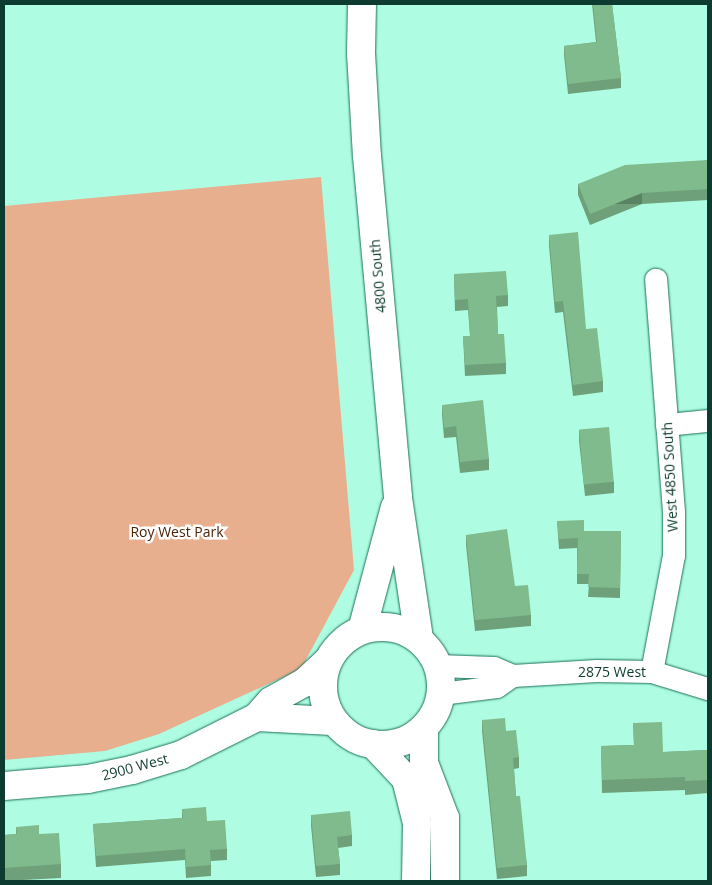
<!DOCTYPE html>
<style>
body{margin:0}
#map{position:relative;width:712px;height:885px;overflow:hidden;background:#aefde3;font-family:"Open Sans",sans-serif}
div>[style]{position:absolute}
.green>*{inset:0;background:#e7af8e}
.roads{filter:drop-shadow(0 0 1px #1c705a) drop-shadow(0 0 1px #1c705a)}
.street>*{height:22px;margin:-11px;padding:0 11px;transform-origin:11px;border-radius:11px;background:#fff}
.secondary>*{height:28px;margin:-14px;padding:0 14px;transform-origin:14px;border-radius:14px;background:#fff}
.secondary>.ring{margin:-14px;padding:0;box-sizing:content-box;background:none;border:28px solid #fff;border-radius:50%}
.wall>*{inset:0;background:#6ea17a}
.shaded-wall>*{inset:0;background:#5a8363;transform-origin:0 0}
.building>*{inset:0;background:#80bb8e;transform-origin:0 0}
span{translate:-50% -50%;white-space:nowrap;text-align:center;line-height:1.15;-webkit-text-stroke:5px #fff;paint-order:stroke}
.street-label{font-size:14px;color:#0d3b2f}
.park-label{font-size:14px;color:#4b2408}
.frame{position:absolute;inset:0;border:5px solid #0d3b2f;pointer-events:none}
</style>
<div id="map">
<div class="green">
<div style="clip-path:polygon(321px 177px,354px 570px,301px 669px,159px 734px,105px 751px,4px 760px,4px 206px)"></div>
</div>
<div class="roads">
<div class="street">
<div style="left:667px;top:425px;width:41px;rotate:-5.6deg"></div>
<div style="left:438px;top:666px;width:56px;rotate:2deg"></div>
<div style="left:494px;top:668px;width:21px;rotate:23deg"></div>
<div style="left:513px;top:676px;width:84px;rotate:-3.4deg"></div>
<div style="left:597px;top:671px;width:55px;rotate:1deg"></div>
<div style="left:652px;top:672px;width:59px;rotate:16.9deg"></div>
<div style="left:652px;top:672px;width:118px;rotate:-79.3deg"></div>
<div style="left:674px;top:556px;width:44px;rotate:-90deg"></div>
<div style="left:674px;top:512px;width:233px;rotate:-94.4deg"></div>
<div style="left:441px;top:694px;width:56px;rotate:-7.1deg"></div>
<div style="left:497px;top:687px;width:19px;rotate:-35deg"></div>
</div>
<div class="secondary">
<div style="left:362px;top:4px;width:49px;rotate:91.2deg"></div>
<div style="left:361px;top:53px;width:103px;rotate:86.7deg"></div>
<div style="left:367px;top:156px;width:343px;rotate:84.8deg"></div>
<div style="left:398px;top:498px;width:143px;rotate:81.5deg"></div>
<div class="ring" style="left:323px;top:627px;width:90px;height:90px"></div>
<div style="left:362px;top:630px;width:127px;rotate:-75deg"></div>
<div style="left:257px;top:717px;width:75px;rotate:3.1deg"></div>
<div style="left:424px;top:728px;width:35px;rotate:90deg"></div>
<div style="left:424px;top:763px;width:59px;rotate:69.1deg"></div>
<div style="left:445px;top:818px;width:63px;rotate:90deg"></div>
<div style="left:373px;top:744px;width:48px;rotate:46.7deg"></div>
<div style="left:406px;top:779px;width:45px;rotate:76deg"></div>
<div style="left:417px;top:823px;width:58px;rotate:91deg"></div>
<div style="left:4px;top:786px;width:84px;rotate:-4.8deg"></div>
<div style="left:88px;top:779px;width:45px;rotate:-11.6deg"></div>
<div style="left:132px;top:770px;width:51px;rotate:-17deg"></div>
<div style="left:181px;top:755px;width:85px;rotate:-26.6deg"></div>
<div style="left:257px;top:717px;width:21px;rotate:-49deg"></div>
<div style="left:271px;top:701px;width:38px;rotate:-29deg"></div>
<div style="left:304px;top:683px;width:33px;rotate:-43deg"></div>
</div>
</div>
<div class="wall">
<div style="clip-path:polygon(592px 4px,612px 4px,621px 78px,621px 88px,568px 94px,564px 55px,564px 46px,596px 42px)"></div>
<div style="clip-path:polygon(708px 160px,708px 200px,642px 204px,590px 225px,578px 195px,578px 184px)"></div>
<div style="clip-path:polygon(549px 235px,586px 329px,603px 381px,603px 392px,573px 396px,563px 312px,555px 313px,549px 246px)"></div>
<div style="clip-path:polygon(454px 274px,508px 295px,508px 306px,497px 307px,498px 334px,506px 363px,506px 374px,465px 376px,463px 336px,470px 336px,468px 310px,455px 311px)"></div>
<div style="clip-path:polygon(442px 405px,489px 459px,489px 470px,460px 473px,456px 437px,444px 438px,442px 415px)"></div>
<div style="clip-path:polygon(579px 430px,614px 482px,614px 493px,585px 496px,579px 441px)"></div>
<div style="clip-path:polygon(557px 521px,584px 531px,621px 531px,620px 598px,588px 597px,589px 584px,577px 584px,577px 548px,559px 549px)"></div>
<div style="clip-path:polygon(466px 535px,515px 586px,531px 615px,531px 626px,475px 631px,466px 545px)"></div>
<div style="clip-path:polygon(482px 720px,506px 731px,519px 757px,519px 768px,514px 769px,516px 796px,527px 865px,527px 876px,497px 879px,482px 731px)"></div>
<div style="clip-path:polygon(633px 723px,663px 752px,708px 750px,708px 793px,685px 795px,685px 790px,602px 793px,601px 746px,634px 745px)"></div>
<div style="clip-path:polygon(182px 809px,207px 821px,227px 849px,227px 860px,211px 861px,211px 876px,186px 878px,185px 860px,96px 867px,93px 824px,182px 818px)"></div>
<div style="clip-path:polygon(311px 815px,352px 835px,352px 846px,338px 848px,340px 864px,340px 875px,316px 877px,311px 826px)"></div>
<div style="clip-path:polygon(16px 827px,39px 834px,61px 864px,61px 878px,4px 881px,4px 835px,16px 834px)"></div>
</div>
<div class="shaded-wall">
<div style="left:642px;top:193px;width:11px;height:56px;rotate:90deg"></div>
</div>
<div class="building">
<div style="clip-path:polygon(593px 4px,612px 4px,621px 78px,568px 84px,564px 46px,597px 42px)"></div>
<div style="clip-path:polygon(708px 160px,708px 189px,642px 193px,590px 214px,578px 184px,625px 165px)"></div>
<div style="clip-path:polygon(578px 232px,586px 329px,597px 328px,603px 381px,573px 385px,563px 301px,555px 302px,549px 235px)"></div>
<div style="clip-path:polygon(506px 271px,508px 295px,496px 296px,498px 334px,504px 334px,506px 363px,465px 365px,463px 336px,470px 336px,468px 299px,455px 300px,454px 274px)"></div>
<div style="clip-path:polygon(483px 400px,489px 459px,460px 462px,456px 426px,444px 428px,442px 405px)"></div>
<div style="left:609px;top:427px;width:55px;height:30px;rotate:85deg"></div>
<div style="clip-path:polygon(584px 520px,584px 531px,621px 531px,620px 588px,588px 587px,589px 574px,577px 574px,578px 538px,559px 539px,557px 521px)"></div>
<div style="clip-path:polygon(507px 529px,515px 586px,528px 585px,531px 615px,475px 620px,466px 535px)"></div>
<div style="clip-path:polygon(505px 718px,506px 731px,516px 730px,519px 757px,513px 758px,516px 796px,520px 796px,527px 865px,497px 868px,482px 720px)"></div>
<div style="clip-path:polygon(662px 722px,663px 752px,708px 750px,708px 780px,685px 781px,685px 777px,602px 780px,601px 746px,634px 745px,633px 723px)"></div>
<div style="clip-path:polygon(206px 807px,207px 821px,225px 820px,227px 849px,210px 850px,211px 865px,186px 867px,185px 849px,96px 856px,93px 824px,183px 818px,182px 809px)"></div>
<div style="clip-path:polygon(350px 811px,352px 835px,337px 837px,340px 864px,316px 866px,311px 815px)"></div>
<div style="clip-path:polygon(39px 825px,39px 834px,59px 833px,61px 864px,4px 868px,4px 835px,17px 834px,16px 827px)"></div>
</div>
<div class="street-label">
<span style="left:378px;top:276px;rotate:-95deg">4800 South</span>
<span style="left:670px;top:477px;rotate:-93deg">West 4850 South</span>
<span style="left:612px;top:672px">2875 West</span>
<span style="left:135px;top:767px;rotate:-15deg">2900 West</span>
</div>
<div class="park-label">
<span style="left:177px;top:532px">Roy West Park</span>
</div>
<div class="frame"></div>
</div>
